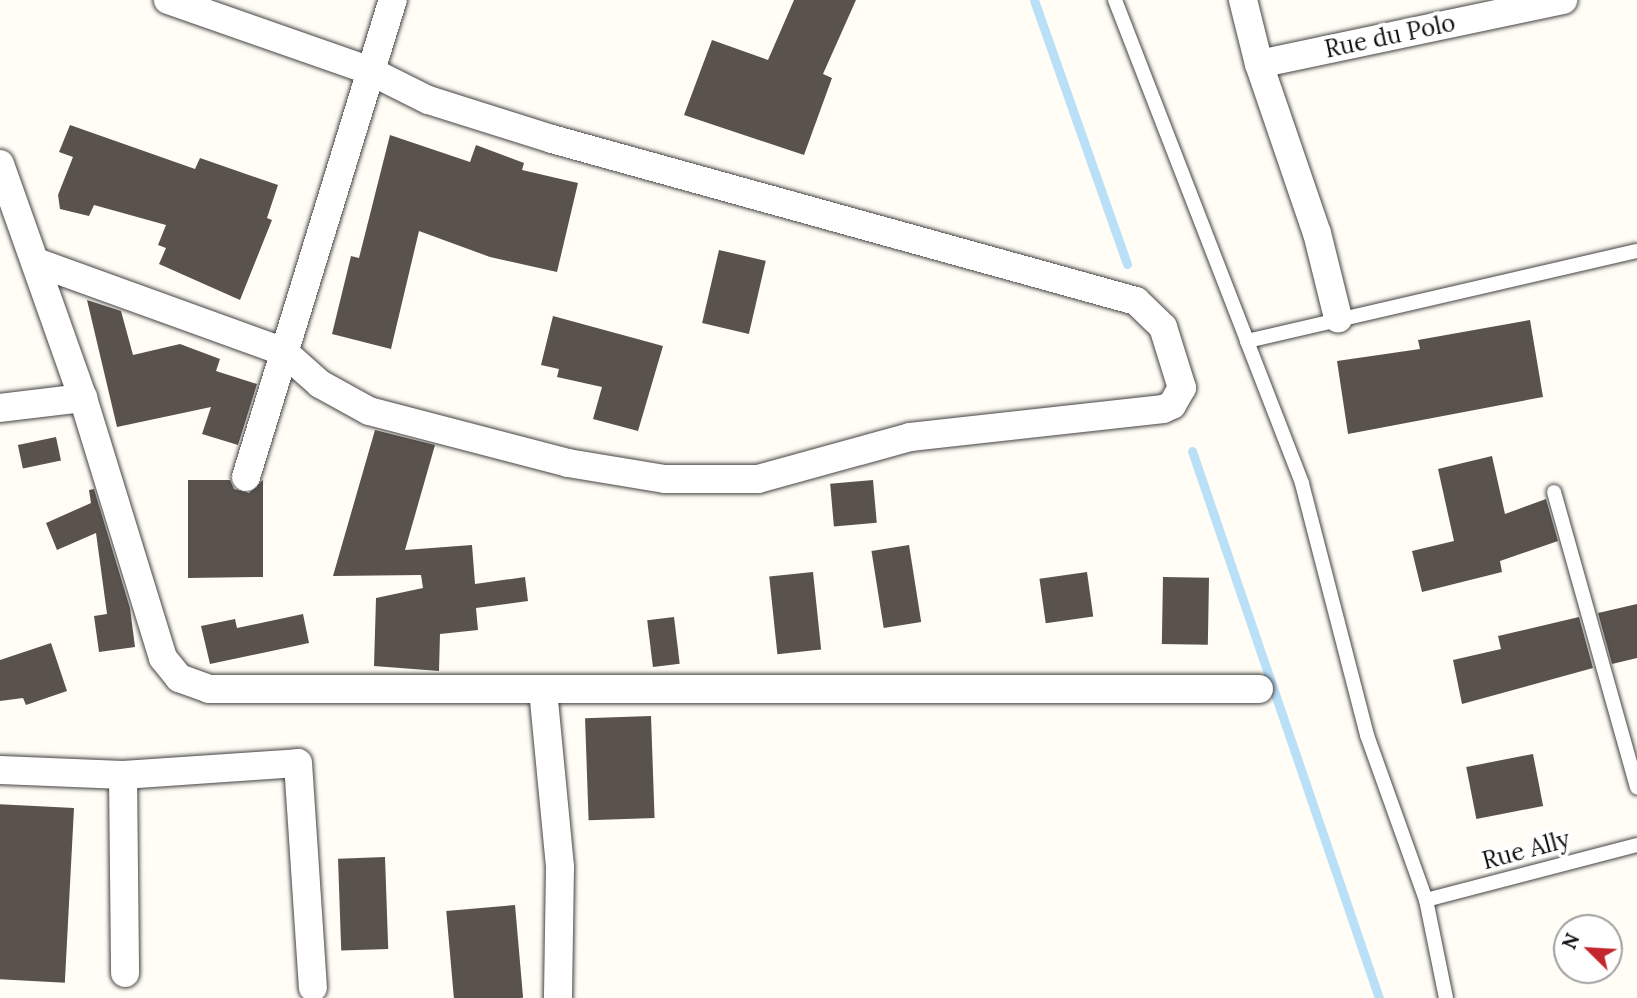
<!DOCTYPE html>
<style>
body{margin:0}
#map{position:relative;width:1637px;height:998px;overflow:hidden;background:#fffdf5;font-family:Lora,serif}
div>[style]{position:absolute}
.stream>*{height:9px;margin:-4.5px;padding:0 4.5px;transform-origin:4.5px;border-radius:4.5px;background:#b9e0f7}
.building>*{inset:0;background:#5a524d;transform-origin:0 0}
.roads{filter:drop-shadow(0 0 2px #444) drop-shadow(0 0 2px #444)}
.lane>*{height:14px;margin:-7px;padding:0 7px;transform-origin:7px;border-radius:7px;background:#fff}
.street>*{height:28px;margin:-14px;padding:0 14px;transform-origin:14px;border-radius:14px;background:#fff}
span{translate:-50% -50%;white-space:nowrap;text-align:center;line-height:1.15;-webkit-text-stroke:7px #fff;paint-order:stroke}
.street-label{font-size:24px;color:#111}
.north{position:absolute;left:1553px;top:914px;width:70px;height:70px;box-sizing:border-box;background:#fff;border:2px solid #a0a0a0;border-radius:50%;rotate:294deg;font-size:19px;font-weight:700;line-height:28px;text-align:center;color:#111}
.north::after{content:'';display:block;margin:auto;width:24px;height:32px;background:#c4262e;clip-path:polygon(50% 0,100% 100%,50% 72%,0 100%)}
</style>
<div id="map">
<div class="stream">
<div style="left:1034px;top:0;width:280px;rotate:70.6deg"></div>
<div style="left:1192px;top:451px;width:578px;rotate:71.13deg"></div>
</div>
<div class="building">
<div style="clip-path:polygon(794px 0,856px 0,823px 74px,832px 78px,804px 155px,684px 115px,712px 40px,768px 60px)"></div>
<div style="clip-path:polygon(70px 125px,195px 169px,200px 158px,278px 185px,267px 218px,272px 220px,240px 300px,159px 264px,166px 248px,158px 245px,166px 225px,94px 205px,89px 216px,60px 209px,58px 195px,73px 157px,59px 152px)"></div>
<div style="clip-path:polygon(390px 135px,470px 162px,476px 145px,524px 163px,522px 170px,578px 183px,557px 272px,490px 257px,419px 231px,391px 349px,332px 334px,351px 256px,359px 258px)"></div>
<div style="left:719px;top:250px;width:48px;height:75px;rotate:13deg"></div>
<div style="clip-path:polygon(87px 300px,121px 311px,133px 355px,180px 344px,220px 359px,216px 371px,257px 384px,238px 445px,202px 434px,211px 407px,117px 427px)"></div>
<div style="clip-path:polygon(553px 316px,663px 346px,638px 431px,593px 419px,602px 387px,557px 377px,559px 369px,541px 365px)"></div>
<div style="clip-path:polygon(1530px 320px,1543px 397px,1348px 434px,1337px 361px,1420px 349px,1418px 340px)"></div>
<div style="clip-path:polygon(375px 430px,435px 445px,405px 550px,472px 545px,475px 584px,525px 577px,528px 601px,476px 608px,478px 630px,440px 634px,439px 671px,374px 666px,376px 598px,423px 588px,421px 575px,333px 576px)"></div>
<div style="left:56px;top:437px;width:24px;height:39px;rotate:78deg"></div>
<div style="clip-path:polygon(1492px 456px,1505px 514px,1546px 499px,1558px 541px,1500px 561px,1502px 572px,1422px 592px,1412px 551px,1454px 541px,1438px 469px)"></div>
<div style="clip-path:polygon(188px 480px,230px 480px,234px 489px,249px 493px,263px 480px,263px 577px,188px 578px)"></div>
<div style="left:873px;top:480px;width:43px;height:43px;rotate:85deg"></div>
<div style="clip-path:polygon(94px 489px,130px 608px,135px 647px,99px 652px,94px 616px,107px 614px,96px 533px,57px 550px,46px 523px,91px 503px,89px 490px)"></div>
<div style="left:909px;top:545px;width:78px;height:38px;rotate:81deg"></div>
<div style="left:813px;top:572px;width:78px;height:44px;rotate:84deg"></div>
<div style="left:1087px;top:572px;width:45px;height:48px;rotate:82deg"></div>
<div style="left:1163px;top:577px;width:46px;height:67px;rotate:1deg"></div>
<div style="clip-path:polygon(1637px 604px,1637px 658px,1612px 664px,1598px 613px)"></div>
<div style="clip-path:polygon(303px 614px,309px 643px,210px 664px,201px 626px,235px 619px,237px 628px)"></div>
<div style="left:674px;top:617px;width:47px;height:27px;rotate:83deg"></div>
<div style="clip-path:polygon(1579px 617px,1593px 668px,1462px 704px,1453px 660px,1501px 649px,1498px 636px)"></div>
<div style="clip-path:polygon(51px 643px,67px 691px,26px 705px,23px 698px,0 701px,0 660px)"></div>
<div style="left:651px;top:716px;width:102px;height:66px;rotate:88deg"></div>
<div style="left:1533px;top:754px;width:53px;height:68px;rotate:79deg"></div>
<div style="left:74px;top:808px;width:175px;height:74px;rotate:93deg"></div>
<div style="left:385px;top:857px;width:92px;height:47px;rotate:88deg"></div>
<div style="left:515px;top:905px;width:93px;height:69px;rotate:85deg"></div>
</div>
<div class="roads">
<div class="lane">
<div style="left:1115px;top:0;width:366px;rotate:68.8deg"></div>
<div style="left:1554px;top:492px;width:307px;rotate:74.3deg"></div>
<div style="left:1426px;top:900px;width:218px;rotate:-14.6deg"></div>
<div style="left:1446px;top:998px;width:100px;rotate:-101.5deg"></div>
<div style="left:1426px;top:900px;width:175px;rotate:-109.7deg"></div>
<div style="left:1367px;top:735px;width:260px;rotate:-104.5deg"></div>
<div style="left:1302px;top:483px;width:152px;rotate:-111.2deg"></div>
<div style="left:1247px;top:341px;width:400px;rotate:-13deg"></div>
</div>
<div class="street">
<div style="left:1243px;top:0;width:66px;rotate:76deg"></div>
<div style="left:1259px;top:64px;width:179px;rotate:71.1deg"></div>
<div style="left:1317px;top:233px;width:88px;rotate:76.1deg"></div>
<div style="left:1259px;top:64px;width:311px;rotate:-11.9deg"></div>
<div style="left:0;top:164px;width:248px;rotate:70.5deg"></div>
<div style="left:83px;top:398px;width:272px;rotate:72.9deg"></div>
<div style="left:163px;top:658px;width:26px;rotate:51deg"></div>
<div style="left:179px;top:678px;width:32px;rotate:20deg"></div>
<div style="left:209px;top:689px;width:1050px"></div>
<div style="left:36px;top:262px;width:264px;rotate:19.9deg"></div>
<div style="left:284px;top:352px;width:48px;rotate:41.6deg"></div>
<div style="left:320px;top:384px;width:56px;rotate:28.9deg"></div>
<div style="left:369px;top:411px;width:206px;rotate:14.6deg"></div>
<div style="left:568px;top:463px;width:98px;rotate:9.4deg"></div>
<div style="left:665px;top:479px;width:93px"></div>
<div style="left:758px;top:479px;width:158px;rotate:-15.4deg"></div>
<div style="left:910px;top:437px;width:255px;rotate:-6.3deg"></div>
<div style="left:1163px;top:409px;width:10px;rotate:-24deg"></div>
<div style="left:1172px;top:405px;width:20px;rotate:-60deg"></div>
<div style="left:1182px;top:388px;width:64px;rotate:-107.3deg"></div>
<div style="left:1163px;top:327px;width:37px;rotate:-136deg"></div>
<div style="left:1136px;top:301px;width:606px;rotate:-164.5deg"></div>
<div style="left:552px;top:139px;width:130px;rotate:-162.5deg"></div>
<div style="left:428px;top:100px;width:67px;rotate:-153.4deg"></div>
<div style="left:368px;top:70px;width:212px;rotate:-160.7deg"></div>
<div style="left:0;top:408px;width:84px;rotate:-6.9deg"></div>
<div style="left:246px;top:477px;width:499px;rotate:-72.9deg"></div>
<div style="left:543px;top:690px;width:178px;rotate:84.5deg"></div>
<div style="left:560px;top:867px;width:131px;rotate:90.9deg"></div>
<div style="left:0;top:770px;width:123px;rotate:2.3deg"></div>
<div style="left:123px;top:775px;width:175px;rotate:-3.9deg"></div>
<div style="left:298px;top:763px;width:225px;rotate:86.2deg"></div>
<div style="left:123px;top:775px;width:198px;rotate:89.4deg"></div>
</div>
</div>
<div class="street-label">
<span style="left:1390px;top:36px;rotate:-12deg">Rue du Polo</span>
<span style="left:1526px;top:850px;rotate:-15deg">Rue Ally</span>
</div>
<div class="north">N</div>
</div>
